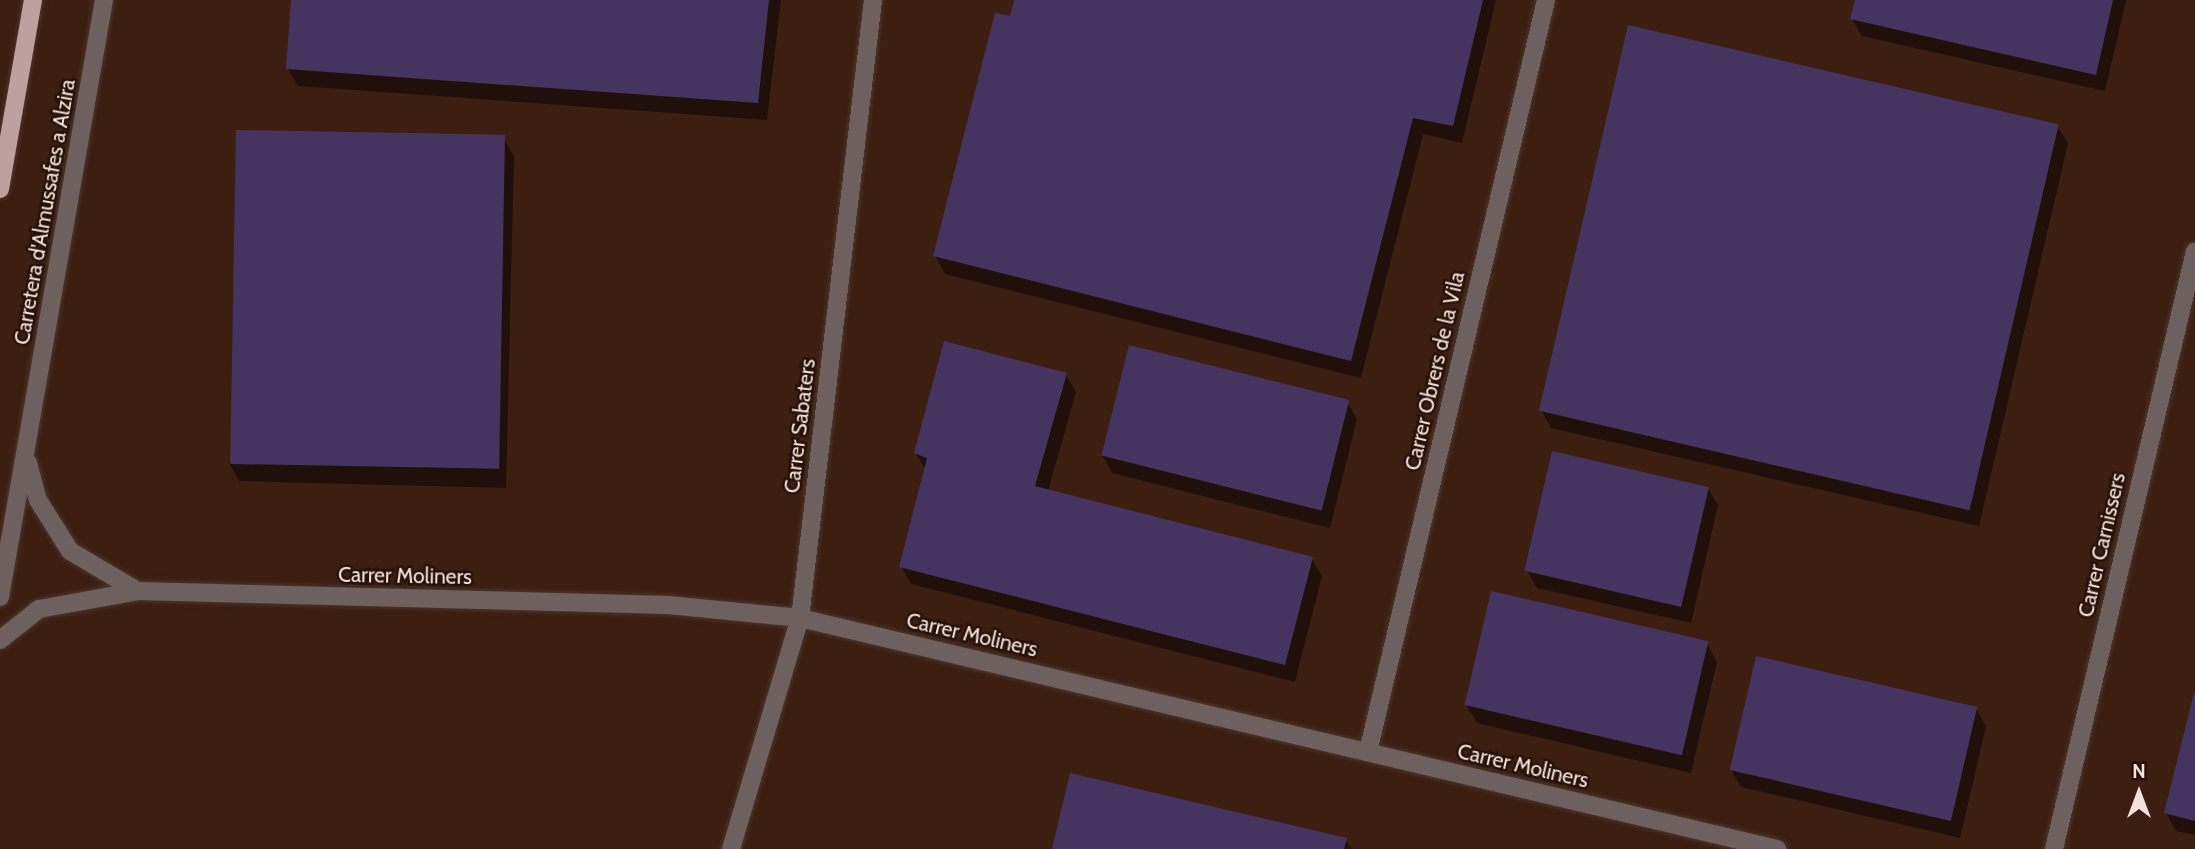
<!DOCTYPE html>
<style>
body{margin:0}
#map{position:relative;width:2195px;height:849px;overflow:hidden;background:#311a10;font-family:Cabin,sans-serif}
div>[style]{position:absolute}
.built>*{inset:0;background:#3c1f11;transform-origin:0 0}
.shadow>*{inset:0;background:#0007}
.building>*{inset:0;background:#463460;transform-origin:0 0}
.roads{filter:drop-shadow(0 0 2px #4c362c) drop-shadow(0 0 2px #4c362c)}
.minor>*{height:18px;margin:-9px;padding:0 9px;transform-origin:9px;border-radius:9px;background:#6f6060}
.primary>*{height:18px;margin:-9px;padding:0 9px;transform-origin:9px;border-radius:9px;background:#bea09f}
span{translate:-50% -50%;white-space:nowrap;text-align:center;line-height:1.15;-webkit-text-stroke:5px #271107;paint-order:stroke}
.street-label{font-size:21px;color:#f3e2db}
.north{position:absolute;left:2104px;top:758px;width:70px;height:70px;-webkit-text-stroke:5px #271107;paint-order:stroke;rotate:0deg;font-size:19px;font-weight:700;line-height:28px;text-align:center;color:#f3e2db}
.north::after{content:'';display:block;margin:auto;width:24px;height:32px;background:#f3e2db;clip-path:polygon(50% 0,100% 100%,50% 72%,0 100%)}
</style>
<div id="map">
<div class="built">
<div style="left:0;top:0;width:2195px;height:849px"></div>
</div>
<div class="shadow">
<div style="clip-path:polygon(293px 0,781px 0,767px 120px,298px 86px,288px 69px)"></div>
<div style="clip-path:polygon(1016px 0,1496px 0,1462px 143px,1423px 134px,1361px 378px,945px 274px,935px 256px)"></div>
<div style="clip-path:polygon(1856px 0,2126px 0,2105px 91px,1862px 36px,1852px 19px)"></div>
<div style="clip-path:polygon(2057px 126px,2068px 143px,1979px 526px,1551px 428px,1541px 410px)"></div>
<div style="clip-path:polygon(504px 139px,514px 156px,506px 488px,239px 481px,229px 463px)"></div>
<div style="clip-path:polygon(1066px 375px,1076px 392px,1048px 491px,1312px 559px,1322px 576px,1295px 682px,911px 584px,901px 566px,926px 470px,915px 452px)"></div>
<div style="clip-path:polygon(1347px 402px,1357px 419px,1330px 528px,1112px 473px,1102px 455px)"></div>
<div style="clip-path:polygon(1708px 488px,1718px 505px,1691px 623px,1537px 588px,1527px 571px)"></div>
<div style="clip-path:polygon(1707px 644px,1717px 662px,1691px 773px,1477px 723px,1466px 705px)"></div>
<div style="clip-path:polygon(2195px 696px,2195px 835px,2176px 831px,2166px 813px)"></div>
<div style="clip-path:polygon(1976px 709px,1986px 726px,1960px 838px,1741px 787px,1731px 770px)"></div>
<div style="clip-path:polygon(1346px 840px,1351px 849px,1054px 849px)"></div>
</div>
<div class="building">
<div style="clip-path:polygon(291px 0,769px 0,758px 103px,286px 69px)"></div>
<div style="clip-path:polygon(1014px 0,1483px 0,1453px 126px,1413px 118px,1351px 361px,933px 256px,995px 13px,1010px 16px)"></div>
<div style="clip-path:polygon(1855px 0,2113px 0,2096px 75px,1850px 19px)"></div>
<div style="left:1628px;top:25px;width:442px;height:396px;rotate:13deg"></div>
<div style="left:236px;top:130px;width:269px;height:334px;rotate:1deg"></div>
<div style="clip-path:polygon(944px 341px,1067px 373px,1035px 486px,1313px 557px,1285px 665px,899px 567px,927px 458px,914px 453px)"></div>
<div style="left:1129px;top:345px;width:227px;height:114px;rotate:14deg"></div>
<div style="left:1552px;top:451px;width:161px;height:123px;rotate:13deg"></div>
<div style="left:1491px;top:591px;width:223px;height:117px;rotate:13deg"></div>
<div style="left:1756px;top:656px;width:227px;height:117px;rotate:13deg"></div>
<div style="clip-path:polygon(2194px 693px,2195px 693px,2195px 821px,2164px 813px)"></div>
<div style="clip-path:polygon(1070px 773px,1347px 838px,1344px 849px,1052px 849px)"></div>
</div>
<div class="roads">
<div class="minor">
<div style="left:28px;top:463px;width:38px;rotate:75deg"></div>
<div style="left:38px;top:500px;width:60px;rotate:57.9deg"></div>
<div style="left:70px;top:551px;width:77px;rotate:30.6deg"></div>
<div style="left:0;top:597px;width:606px;rotate:-80.12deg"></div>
<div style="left:0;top:640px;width:50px;rotate:-38.5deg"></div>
<div style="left:39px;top:609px;width:102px;rotate:-10.2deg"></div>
<div style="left:139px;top:591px;width:529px;rotate:1.52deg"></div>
<div style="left:668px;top:605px;width:133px;rotate:5.6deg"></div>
<div style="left:800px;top:618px;width:1004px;rotate:13.3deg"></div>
<div style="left:1368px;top:752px;width:773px;rotate:-76.68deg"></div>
<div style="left:731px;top:849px;width:241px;rotate:-73.4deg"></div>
<div style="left:800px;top:618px;width:622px;rotate:-83.26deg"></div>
<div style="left:2054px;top:849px;width:614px;rotate:-76.73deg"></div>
</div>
<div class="primary">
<div style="left:0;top:189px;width:192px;rotate:-80.1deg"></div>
</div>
</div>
<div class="street-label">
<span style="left:45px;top:212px;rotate:-80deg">Carretera d'Almussafes a Alzira</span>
<span style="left:1435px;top:371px;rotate:-77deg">Carrer Obrers de la Vila</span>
<span style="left:800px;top:426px;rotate:-83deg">Carrer Sabaters</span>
<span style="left:2102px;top:545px;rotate:-77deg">Carrer Carnissers</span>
<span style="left:405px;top:576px;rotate:1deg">Carrer Moliners</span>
<span style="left:972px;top:635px;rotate:13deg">Carrer Moliners</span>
<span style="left:1523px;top:766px;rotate:13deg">Carrer Moliners</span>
</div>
<div class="north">N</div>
</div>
